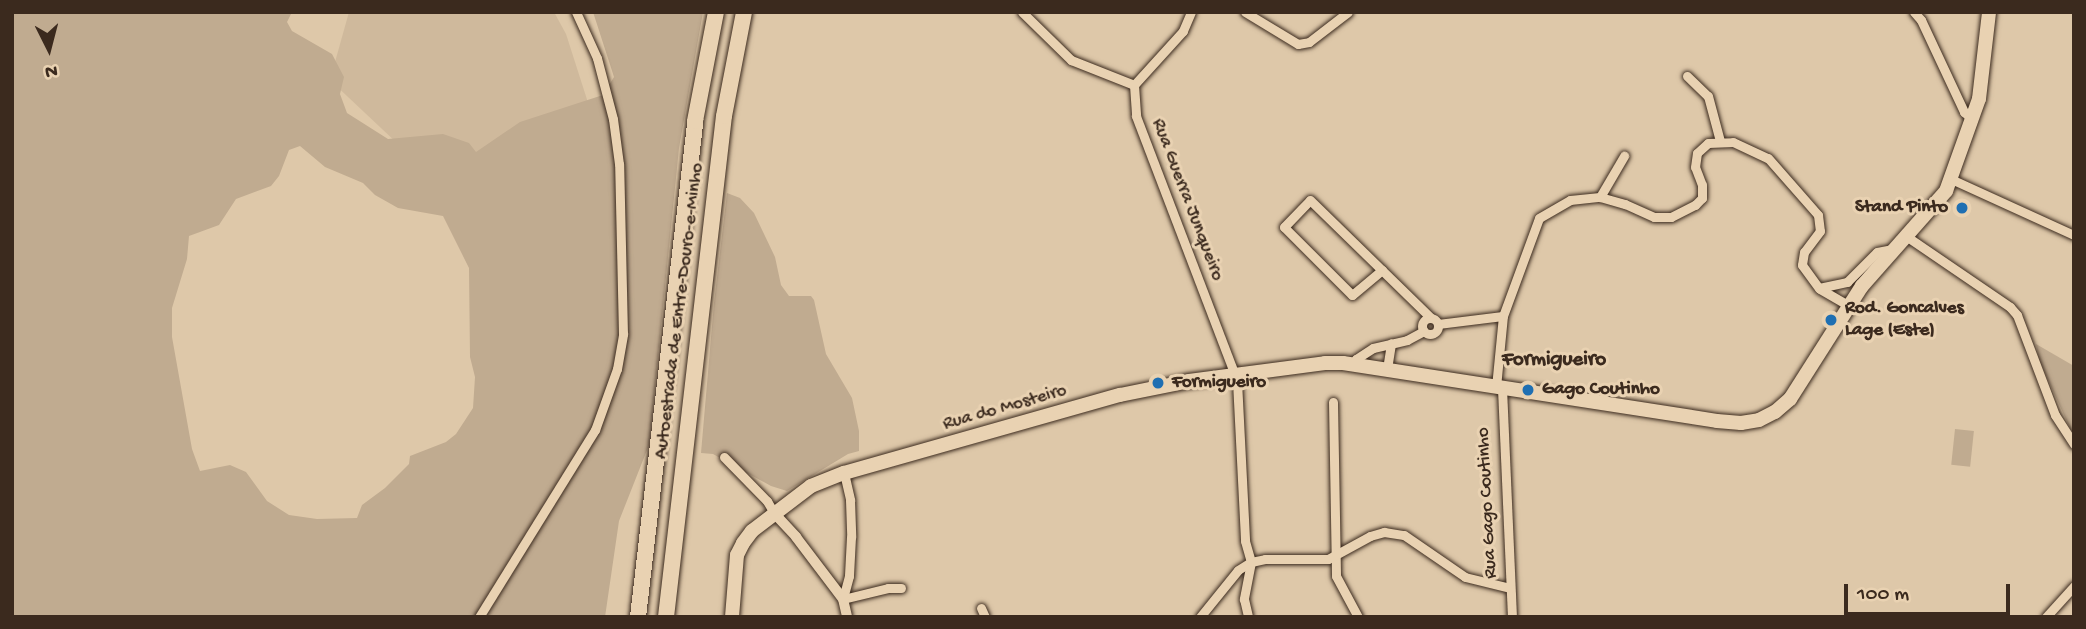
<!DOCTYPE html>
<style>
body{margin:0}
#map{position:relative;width:2086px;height:629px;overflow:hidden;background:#dec8a9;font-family:"Gochi Hand",sans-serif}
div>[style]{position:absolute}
.built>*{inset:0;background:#cfb99c}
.green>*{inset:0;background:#c0ab90;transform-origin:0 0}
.roads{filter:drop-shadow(0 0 2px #3b2a1e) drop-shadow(0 0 2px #3b2a1e)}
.minor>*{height:9px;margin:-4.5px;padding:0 4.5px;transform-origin:4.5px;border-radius:4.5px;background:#e9d2b2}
.minor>.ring{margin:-4.5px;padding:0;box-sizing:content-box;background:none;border:9px solid #e9d2b2;border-radius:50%}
.tertiary>*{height:10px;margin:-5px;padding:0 5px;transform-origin:5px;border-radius:5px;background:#e9d2b2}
.primary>*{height:14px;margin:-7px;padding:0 7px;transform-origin:7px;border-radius:7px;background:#e9d2b2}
.motorway>*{height:16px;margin:-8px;padding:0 8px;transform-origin:8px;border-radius:8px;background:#e9d2b2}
.dots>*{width:19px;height:19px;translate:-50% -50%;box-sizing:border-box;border:4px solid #e9d2b2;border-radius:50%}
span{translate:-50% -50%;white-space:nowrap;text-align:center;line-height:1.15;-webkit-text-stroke:6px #e9d2b2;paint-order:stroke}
.street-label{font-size:19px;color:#3b2a1e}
.poi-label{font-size:19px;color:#3b2a1e;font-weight:700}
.right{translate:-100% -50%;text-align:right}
.left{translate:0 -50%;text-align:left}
.neighbourhood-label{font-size:21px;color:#3b2a1e;font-weight:700}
.frame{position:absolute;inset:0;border:14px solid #3b2a1e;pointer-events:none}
.north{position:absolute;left:14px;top:14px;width:70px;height:70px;-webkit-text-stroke:5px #e9d2b2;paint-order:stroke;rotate:174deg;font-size:19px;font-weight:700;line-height:28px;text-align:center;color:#3b2a1e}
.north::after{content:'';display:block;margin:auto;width:24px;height:32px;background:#3b2a1e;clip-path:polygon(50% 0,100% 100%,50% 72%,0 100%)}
.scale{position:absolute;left:1844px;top:584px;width:166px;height:32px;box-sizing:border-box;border:4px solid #3b2a1e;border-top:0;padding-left:9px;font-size:21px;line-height:24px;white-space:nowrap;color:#3b2a1e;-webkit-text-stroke:5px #e9d2b2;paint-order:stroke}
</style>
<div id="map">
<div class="built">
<div style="clip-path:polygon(349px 12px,554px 12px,566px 34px,591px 112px,484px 225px,330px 80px)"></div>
</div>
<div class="green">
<div style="clip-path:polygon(evenodd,12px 12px,292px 12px,287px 22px,292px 31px,332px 54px,344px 77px,340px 94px,347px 113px,388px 139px,443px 134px,469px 143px,476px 152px,520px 122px,603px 95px,614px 77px,593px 12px,703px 12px,679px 148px,649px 445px,619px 521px,605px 617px,12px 617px,12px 12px,300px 146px,325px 167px,363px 183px,375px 195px,398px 208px,443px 216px,469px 268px,470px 357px,475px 377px,473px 408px,456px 434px,446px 442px,410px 456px,409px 464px,385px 488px,362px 505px,357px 518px,317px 519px,289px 515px,267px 501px,246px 472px,230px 465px,200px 471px,192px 449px,172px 337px,172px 308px,187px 259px,189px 236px,219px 225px,236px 199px,271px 186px,279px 176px,289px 150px,300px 146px)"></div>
<div style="clip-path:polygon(727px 193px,740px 198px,754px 213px,775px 257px,781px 285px,789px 296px,811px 296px,814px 300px,826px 354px,852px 398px,859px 431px,859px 451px,848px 454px,787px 491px,771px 486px,713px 454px,701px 453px,714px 303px)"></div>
<div style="clip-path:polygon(2036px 344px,2074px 366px,2074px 437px,2039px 360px)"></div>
<div style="left:1955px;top:429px;width:19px;height:36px;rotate:6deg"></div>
</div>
<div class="roads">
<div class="minor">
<div style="left:1022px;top:12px;width:69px;rotate:44.4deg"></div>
<div style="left:1071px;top:60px;width:68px;rotate:21.6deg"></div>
<div style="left:1191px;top:12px;width:21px;rotate:113deg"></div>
<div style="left:1183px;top:31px;width:73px;rotate:132.2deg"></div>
<div style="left:1134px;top:85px;width:31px;rotate:86deg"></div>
<div style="left:1136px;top:116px;width:284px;rotate:69.1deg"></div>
<div style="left:1237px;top:381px;width:160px;rotate:87.1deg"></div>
<div style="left:1245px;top:541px;width:22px;rotate:74deg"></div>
<div style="left:1251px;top:562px;width:38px;rotate:101deg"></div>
<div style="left:1244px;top:599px;width:18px;rotate:77deg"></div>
<div style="left:1245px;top:12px;width:62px;rotate:31.1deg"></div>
<div style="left:1298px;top:44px;width:11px;rotate:-10deg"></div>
<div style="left:1309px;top:42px;width:49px;rotate:-37.6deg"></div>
<div style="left:1914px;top:12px;width:11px;rotate:49deg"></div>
<div style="left:1921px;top:20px;width:102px;rotate:64.9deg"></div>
<div style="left:1964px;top:112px;width:12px;rotate:42deg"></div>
<div style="left:1687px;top:76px;width:29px;rotate:44deg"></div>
<div style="left:1708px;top:96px;width:47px;rotate:75.1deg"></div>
<div style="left:1951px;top:179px;width:135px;rotate:24.5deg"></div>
<div style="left:1600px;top:197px;width:48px;rotate:-59.7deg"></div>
<div style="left:1906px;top:236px;width:126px;rotate:34.3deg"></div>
<div style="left:2010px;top:307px;width:11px;rotate:49deg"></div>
<div style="left:2017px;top:315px;width:107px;rotate:69.2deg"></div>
<div style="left:2055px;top:415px;width:35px;rotate:57deg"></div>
<div style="left:1382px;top:270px;width:39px;rotate:140deg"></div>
<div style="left:1352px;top:295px;width:96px;rotate:-135deg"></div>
<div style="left:1284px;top:227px;width:37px;rotate:-46deg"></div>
<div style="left:1310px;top:200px;width:169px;rotate:44.3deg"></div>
<div style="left:1820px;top:289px;width:34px;rotate:30deg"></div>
<div class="ring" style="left:1422px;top:318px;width:7px;height:7px"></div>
<div style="left:1438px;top:324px;width:65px;rotate:-7deg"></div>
<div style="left:1355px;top:364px;width:5px;rotate:-79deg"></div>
<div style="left:1356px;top:359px;width:20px;rotate:-33deg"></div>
<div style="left:1373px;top:348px;width:35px;rotate:-13deg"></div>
<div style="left:1407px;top:340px;width:19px;rotate:-28deg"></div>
<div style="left:1387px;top:369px;width:26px;rotate:-81deg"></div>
<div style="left:1496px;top:387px;width:71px;rotate:-84.4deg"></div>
<div style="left:1503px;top:316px;width:104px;rotate:-69.8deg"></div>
<div style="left:1539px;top:218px;width:36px;rotate:-30deg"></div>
<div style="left:1570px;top:200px;width:30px;rotate:-6deg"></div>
<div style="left:1600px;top:197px;width:26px;rotate:16deg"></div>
<div style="left:1625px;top:204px;width:32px;rotate:24deg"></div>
<div style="left:1654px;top:217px;width:17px"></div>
<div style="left:1671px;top:217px;width:27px;rotate:-27deg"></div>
<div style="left:1695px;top:205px;width:10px;rotate:-45deg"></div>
<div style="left:1702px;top:198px;width:13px;rotate:-90deg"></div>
<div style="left:1702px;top:185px;width:19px;rotate:-111deg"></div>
<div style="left:1695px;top:167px;width:14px;rotate:-82deg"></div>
<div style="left:1697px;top:153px;width:15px;rotate:-42deg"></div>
<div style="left:1708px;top:143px;width:25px;rotate:-2deg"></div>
<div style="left:1733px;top:142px;width:38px;rotate:25deg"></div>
<div style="left:1768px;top:158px;width:76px;rotate:48.7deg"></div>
<div style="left:1818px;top:215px;width:16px;rotate:83deg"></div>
<div style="left:1820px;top:231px;width:26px;rotate:127deg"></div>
<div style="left:1804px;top:252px;width:13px;rotate:99deg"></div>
<div style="left:1802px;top:265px;width:29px;rotate:54deg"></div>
<div style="left:1819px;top:288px;width:29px;rotate:-12deg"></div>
<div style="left:1847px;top:282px;width:42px;rotate:-45deg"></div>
<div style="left:1877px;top:252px;width:16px;rotate:-11deg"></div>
<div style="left:1502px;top:388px;width:229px;rotate:87.5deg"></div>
<div style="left:1333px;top:402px;width:174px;rotate:89deg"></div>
<div style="left:1336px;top:576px;width:47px;rotate:61.8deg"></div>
<div style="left:724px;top:457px;width:62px;rotate:45.7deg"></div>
<div style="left:767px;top:501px;width:14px;rotate:60deg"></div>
<div style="left:844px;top:473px;width:28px;rotate:77deg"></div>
<div style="left:850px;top:500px;width:37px;rotate:88deg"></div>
<div style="left:851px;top:537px;width:39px;rotate:93deg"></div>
<div style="left:849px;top:576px;width:24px;rotate:105deg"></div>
<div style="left:843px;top:599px;width:46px;rotate:-13.7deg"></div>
<div style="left:888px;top:588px;width:13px"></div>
<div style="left:981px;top:608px;width:10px;rotate:66deg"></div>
<div style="left:479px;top:617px;width:220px;rotate:-58.2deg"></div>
<div style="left:595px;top:430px;width:65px;rotate:-70.2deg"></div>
<div style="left:617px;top:369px;width:36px;rotate:-80deg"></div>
<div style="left:623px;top:334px;width:170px;rotate:-91.3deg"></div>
<div style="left:619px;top:164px;width:45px;rotate:-97.6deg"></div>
<div style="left:613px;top:119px;width:63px;rotate:-104.7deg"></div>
<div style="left:597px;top:58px;width:51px;rotate:-114.5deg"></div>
<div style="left:1200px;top:617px;width:60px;rotate:-51deg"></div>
<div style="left:1238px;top:570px;width:15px;rotate:-32deg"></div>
<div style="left:1251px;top:562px;width:14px;rotate:-12deg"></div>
<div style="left:1265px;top:559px;width:63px"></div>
<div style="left:1328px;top:559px;width:48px;rotate:-28.7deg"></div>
<div style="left:1370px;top:536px;width:15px;rotate:-16deg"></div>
<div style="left:1384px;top:532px;width:20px;rotate:9deg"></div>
<div style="left:1404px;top:535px;width:74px;rotate:34.5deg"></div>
<div style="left:1465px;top:577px;width:46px;rotate:13.7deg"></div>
<div style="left:2046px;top:617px;width:42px;rotate:-47.9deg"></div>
</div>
<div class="tertiary">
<div style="left:774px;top:513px;width:33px;rotate:47deg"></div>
<div style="left:796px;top:537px;width:78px;rotate:52.8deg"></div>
<div style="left:843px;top:599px;width:18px;rotate:77deg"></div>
</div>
<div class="primary">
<div style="left:732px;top:617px;width:62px;rotate:-85.4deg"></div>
<div style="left:737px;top:555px;width:13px;rotate:-63deg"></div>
<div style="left:743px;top:543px;width:15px;rotate:-53deg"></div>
<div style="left:752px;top:531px;width:74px;rotate:-37.3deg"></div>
<div style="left:811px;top:486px;width:35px;rotate:-22deg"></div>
<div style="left:844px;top:473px;width:287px;rotate:-15.8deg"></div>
<div style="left:1120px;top:395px;width:70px;rotate:-11.5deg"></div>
<div style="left:1189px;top:381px;width:137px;rotate:-7.5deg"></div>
<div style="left:1325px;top:363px;width:18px"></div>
<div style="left:1343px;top:363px;width:378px;rotate:8.8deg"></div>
<div style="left:1717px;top:421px;width:24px;rotate:5deg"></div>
<div style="left:1741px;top:423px;width:18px;rotate:-9deg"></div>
<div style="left:1759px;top:420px;width:18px;rotate:-27deg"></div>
<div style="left:1775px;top:412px;width:20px;rotate:-41deg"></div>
<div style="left:1790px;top:399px;width:134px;rotate:-57.5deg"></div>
<div style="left:1862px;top:286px;width:127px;rotate:-48.5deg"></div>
<div style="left:1946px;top:191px;width:98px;rotate:-70.3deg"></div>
<div style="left:1979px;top:99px;width:88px;rotate:-83.4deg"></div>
</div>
<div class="motorway">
<div style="left:638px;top:617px;width:499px;rotate:-83.4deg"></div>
<div style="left:695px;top:121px;width:111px;rotate:-79.1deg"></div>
<div style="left:666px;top:617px;width:504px;rotate:-83.4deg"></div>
<div style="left:724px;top:116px;width:106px;rotate:-79.1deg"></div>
</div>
</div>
<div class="dots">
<div style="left:1962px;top:208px;background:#1f6fb2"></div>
<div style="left:1831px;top:320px;background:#1f6fb2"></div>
<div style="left:1158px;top:383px;background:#1f6fb2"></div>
<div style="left:1528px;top:390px;background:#1f6fb2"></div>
</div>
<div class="street-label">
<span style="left:1187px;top:200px;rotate:69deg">Rua Guerra Junqueiro</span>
<span style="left:680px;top:311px;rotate:-83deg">Autoestrada de Entre-Douro-e-Minho</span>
<span style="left:1005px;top:408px;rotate:-16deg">Rua do Mosteiro</span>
<span style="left:1488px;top:503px;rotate:-93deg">Rua Gago Coutinho</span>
</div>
<div class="poi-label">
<span class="right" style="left:1948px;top:208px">Stand Pinto</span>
<span class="left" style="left:1845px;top:320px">Rod. Goncalves<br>Lage (Este)</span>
<span class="left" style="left:1172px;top:383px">Formigueiro</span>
<span class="left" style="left:1542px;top:390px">Gago Coutinho</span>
</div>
<div class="neighbourhood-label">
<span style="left:1554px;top:361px">Formigueiro</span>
</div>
<div class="frame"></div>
<div class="north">N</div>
<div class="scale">100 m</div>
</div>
